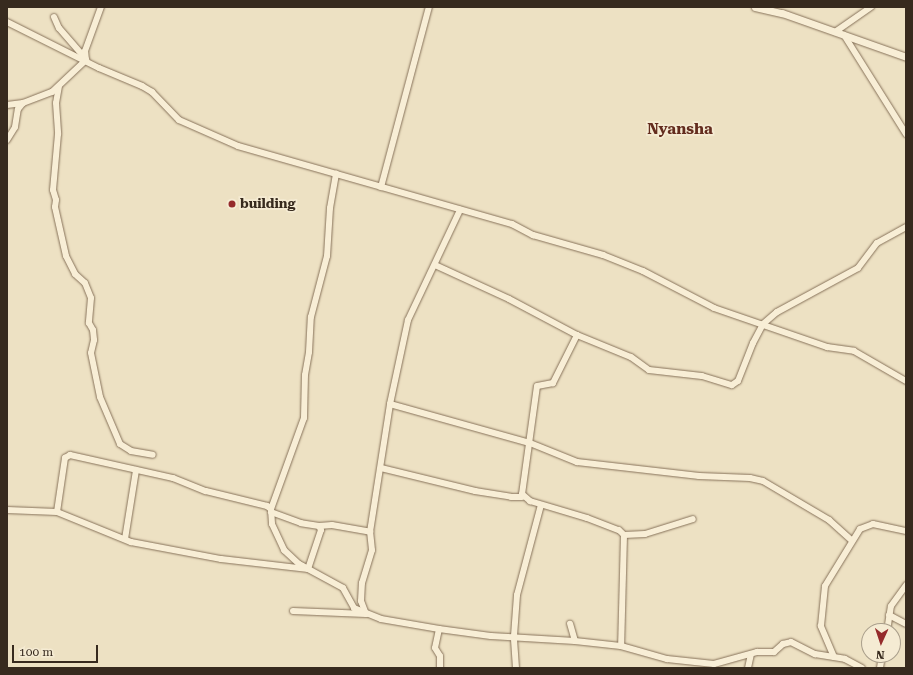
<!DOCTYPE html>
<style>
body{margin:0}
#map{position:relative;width:913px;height:675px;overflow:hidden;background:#ede1c3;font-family:"Roboto Serif",serif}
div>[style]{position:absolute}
.roads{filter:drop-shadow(0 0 1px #87725a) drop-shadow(0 0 1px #87725a)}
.minor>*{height:6px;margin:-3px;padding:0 3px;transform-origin:3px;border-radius:3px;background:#f8eed6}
.tertiary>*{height:7px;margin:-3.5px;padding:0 3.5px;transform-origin:3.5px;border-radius:3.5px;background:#f8eed6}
.dots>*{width:11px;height:11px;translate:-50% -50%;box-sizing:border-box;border:2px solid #f5ebd3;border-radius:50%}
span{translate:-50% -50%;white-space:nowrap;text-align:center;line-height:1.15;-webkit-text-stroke:3.5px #f5ebd3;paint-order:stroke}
.poi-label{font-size:13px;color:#372a1e;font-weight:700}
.left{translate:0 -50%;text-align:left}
.quarter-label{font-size:15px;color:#632c1e;font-weight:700}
.frame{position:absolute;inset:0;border:8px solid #372a1e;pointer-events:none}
.north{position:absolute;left:861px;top:623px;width:40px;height:40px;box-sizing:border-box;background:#f5ebd3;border:1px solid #a99e8b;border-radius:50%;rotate:183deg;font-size:11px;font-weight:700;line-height:16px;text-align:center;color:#372a1e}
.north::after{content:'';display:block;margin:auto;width:14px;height:18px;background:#952b2c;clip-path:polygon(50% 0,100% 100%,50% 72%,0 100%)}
.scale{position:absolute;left:12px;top:645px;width:86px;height:18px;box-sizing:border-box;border:2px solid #372a1e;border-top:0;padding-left:5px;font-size:12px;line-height:14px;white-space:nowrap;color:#372a1e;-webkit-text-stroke:3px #f5ebd3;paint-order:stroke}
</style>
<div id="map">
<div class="roads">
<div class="minor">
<div style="left:54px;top:17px;width:12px;rotate:66deg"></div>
<div style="left:59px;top:28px;width:40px;rotate:49deg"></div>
<div style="left:7px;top:22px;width:103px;rotate:26.6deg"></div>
<div style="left:99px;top:68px;width:47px;rotate:22.7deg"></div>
<div style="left:142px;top:86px;width:12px;rotate:31deg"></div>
<div style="left:152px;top:92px;width:39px;rotate:46deg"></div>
<div style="left:179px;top:120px;width:64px;rotate:23.8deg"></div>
<div style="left:238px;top:146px;width:285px;rotate:15.9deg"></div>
<div style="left:512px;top:224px;width:24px;rotate:28deg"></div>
<div style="left:533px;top:235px;width:73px;rotate:15.9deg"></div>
<div style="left:603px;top:255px;width:43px;rotate:21.8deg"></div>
<div style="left:643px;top:271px;width:80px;rotate:27.5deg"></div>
<div style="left:714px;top:308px;width:120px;rotate:19deg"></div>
<div style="left:827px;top:347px;width:27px;rotate:8deg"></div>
<div style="left:854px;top:351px;width:60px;rotate:30deg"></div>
<div style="left:835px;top:32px;width:44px;rotate:-34.8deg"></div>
<div style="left:844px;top:35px;width:117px;rotate:57.9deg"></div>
<div style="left:86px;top:60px;width:9px;rotate:-96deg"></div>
<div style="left:85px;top:51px;width:47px;rotate:-70deg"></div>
<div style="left:59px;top:86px;width:17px;rotate:100deg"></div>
<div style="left:56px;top:103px;width:31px;rotate:86deg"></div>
<div style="left:58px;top:134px;width:56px;rotate:95.1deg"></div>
<div style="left:53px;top:190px;width:10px;rotate:73deg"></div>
<div style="left:56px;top:200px;width:7px;rotate:98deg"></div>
<div style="left:55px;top:207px;width:50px;rotate:77.3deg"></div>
<div style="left:66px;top:256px;width:20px;rotate:63deg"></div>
<div style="left:75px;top:274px;width:13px;rotate:42deg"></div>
<div style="left:85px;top:283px;width:16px;rotate:68deg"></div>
<div style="left:91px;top:298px;width:25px;rotate:95deg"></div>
<div style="left:89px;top:323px;width:8px;rotate:60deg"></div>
<div style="left:93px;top:330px;width:10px;rotate:84deg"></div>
<div style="left:94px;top:340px;width:13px;rotate:103deg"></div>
<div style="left:91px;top:353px;width:45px;rotate:78.4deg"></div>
<div style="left:100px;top:397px;width:51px;rotate:66.9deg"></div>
<div style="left:120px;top:444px;width:13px;rotate:32deg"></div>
<div style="left:131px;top:451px;width:22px;rotate:10deg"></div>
<div style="left:7px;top:105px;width:16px;rotate:-7deg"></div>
<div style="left:7px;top:140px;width:15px;rotate:-58deg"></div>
<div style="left:15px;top:127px;width:18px;rotate:-81deg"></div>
<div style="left:18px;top:109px;width:8px;rotate:-50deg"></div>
<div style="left:23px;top:103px;width:31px;rotate:-21deg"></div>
<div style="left:52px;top:92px;width:47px;rotate:-43.3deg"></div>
<div style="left:381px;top:187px;width:186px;rotate:-75.1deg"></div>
<div style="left:435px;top:265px;width:81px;rotate:24.7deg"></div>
<div style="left:509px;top:299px;width:77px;rotate:27.9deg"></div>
<div style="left:577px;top:335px;width:58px;rotate:22.2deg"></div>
<div style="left:631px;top:357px;width:22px;rotate:36deg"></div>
<div style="left:649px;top:370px;width:53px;rotate:6.5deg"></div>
<div style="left:702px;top:376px;width:31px;rotate:17deg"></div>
<div style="left:732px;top:385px;width:7px;rotate:-34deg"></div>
<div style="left:738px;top:381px;width:41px;rotate:-68.5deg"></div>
<div style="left:753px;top:343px;width:21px;rotate:-62deg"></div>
<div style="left:763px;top:324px;width:18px;rotate:-41deg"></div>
<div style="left:777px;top:312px;width:92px;rotate:-28.5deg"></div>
<div style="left:858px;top:268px;width:31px;rotate:-53deg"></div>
<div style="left:877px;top:243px;width:33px;rotate:-29deg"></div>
<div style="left:577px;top:335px;width:54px;rotate:116.6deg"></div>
<div style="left:553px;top:383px;width:16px;rotate:169deg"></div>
<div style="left:537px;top:386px;width:109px;rotate:97.9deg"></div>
<div style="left:522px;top:494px;width:11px;rotate:41deg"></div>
<div style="left:530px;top:501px;width:59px;rotate:16.6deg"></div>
<div style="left:587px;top:518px;width:34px;rotate:21deg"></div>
<div style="left:619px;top:530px;width:7px;rotate:45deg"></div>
<div style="left:624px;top:535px;width:111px;rotate:91.5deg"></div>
<div style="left:390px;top:404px;width:145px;rotate:15.6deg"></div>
<div style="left:530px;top:443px;width:51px;rotate:22deg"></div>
<div style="left:577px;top:462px;width:123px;rotate:6.5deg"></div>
<div style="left:699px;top:476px;width:51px;rotate:2.2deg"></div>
<div style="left:750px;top:478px;width:13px;rotate:13deg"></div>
<div style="left:763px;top:481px;width:77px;rotate:30.6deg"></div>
<div style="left:829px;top:520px;width:31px;rotate:42deg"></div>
<div style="left:381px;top:468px;width:97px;rotate:13.7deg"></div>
<div style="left:475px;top:491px;width:36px;rotate:9deg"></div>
<div style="left:511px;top:497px;width:11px"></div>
<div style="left:271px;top:509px;width:97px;rotate:-70.1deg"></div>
<div style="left:304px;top:418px;width:43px;rotate:-88.7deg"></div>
<div style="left:305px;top:375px;width:23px;rotate:-80deg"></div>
<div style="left:309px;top:352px;width:35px;rotate:-87deg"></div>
<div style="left:311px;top:317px;width:63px;rotate:-75.3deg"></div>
<div style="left:327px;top:256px;width:48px;rotate:-86.4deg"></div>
<div style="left:330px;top:208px;width:35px;rotate:-80deg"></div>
<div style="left:7px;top:510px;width:50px;rotate:2.3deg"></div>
<div style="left:57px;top:512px;width:80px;rotate:22.1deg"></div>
<div style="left:131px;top:542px;width:92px;rotate:10.7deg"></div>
<div style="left:221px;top:559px;width:88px;rotate:6.6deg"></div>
<div style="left:308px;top:569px;width:41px;rotate:-71.6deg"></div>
<div style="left:321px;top:530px;width:4px;rotate:-117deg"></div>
<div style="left:319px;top:526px;width:18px;rotate:-171deg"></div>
<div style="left:301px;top:523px;width:32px;rotate:-160deg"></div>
<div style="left:57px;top:512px;width:55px;rotate:-81.6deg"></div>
<div style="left:65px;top:458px;width:6px;rotate:-31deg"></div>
<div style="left:70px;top:455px;width:106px;rotate:12.6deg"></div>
<div style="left:173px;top:478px;width:35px;rotate:22deg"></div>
<div style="left:206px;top:491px;width:63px;rotate:13.8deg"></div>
<div style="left:267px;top:506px;width:5px;rotate:37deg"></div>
<div style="left:271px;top:509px;width:15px;rotate:86deg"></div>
<div style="left:272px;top:524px;width:29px;rotate:65deg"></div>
<div style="left:284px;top:550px;width:21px;rotate:43deg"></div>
<div style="left:299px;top:564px;width:50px;rotate:28.6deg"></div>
<div style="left:343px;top:588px;width:23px;rotate:61deg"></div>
<div style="left:354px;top:608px;width:29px;rotate:22deg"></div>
<div style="left:381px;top:619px;width:59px;rotate:9.8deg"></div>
<div style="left:439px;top:629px;width:19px;rotate:102deg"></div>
<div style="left:435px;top:648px;width:9px;rotate:58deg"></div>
<div style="left:440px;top:656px;width:12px;rotate:90deg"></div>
<div style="left:319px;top:526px;width:13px;rotate:-4deg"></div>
<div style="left:332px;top:525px;width:39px;rotate:10deg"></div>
<div style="left:624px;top:535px;width:21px;rotate:-3deg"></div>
<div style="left:645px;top:534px;width:50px;rotate:-17.4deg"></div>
<div style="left:125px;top:539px;width:70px;rotate:-80.9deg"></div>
<div style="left:293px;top:611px;width:73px;rotate:2.4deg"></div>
<div style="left:366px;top:614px;width:14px;rotate:-111deg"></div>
<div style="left:361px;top:601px;width:18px;rotate:-87deg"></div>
<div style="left:362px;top:583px;width:34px;rotate:-73deg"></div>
<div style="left:372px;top:550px;width:18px;rotate:-96deg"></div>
<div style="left:370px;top:532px;width:130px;rotate:-81.1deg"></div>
<div style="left:390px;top:404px;width:86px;rotate:-77.9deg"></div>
<div style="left:408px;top:320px;width:122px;rotate:-64.7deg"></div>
<div style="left:889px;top:615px;width:19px;rotate:28deg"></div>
<div style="left:439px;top:629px;width:52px;rotate:7.7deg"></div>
<div style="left:491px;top:636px;width:84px;rotate:3.4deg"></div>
<div style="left:575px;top:641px;width:18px;rotate:-106deg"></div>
<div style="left:887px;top:631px;width:25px;rotate:-81deg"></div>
<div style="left:891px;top:606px;width:26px;rotate:-54deg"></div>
<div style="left:575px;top:641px;width:46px;rotate:6.2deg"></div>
<div style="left:621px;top:646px;width:48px;rotate:15.8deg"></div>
<div style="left:667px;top:659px;width:47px;rotate:6.1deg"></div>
<div style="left:714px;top:664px;width:45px;rotate:-15.6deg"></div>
<div style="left:757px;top:652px;width:17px"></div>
<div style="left:774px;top:652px;width:12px;rotate:-42deg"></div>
<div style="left:783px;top:644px;width:8px;rotate:-14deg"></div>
<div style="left:791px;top:642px;width:27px;rotate:27deg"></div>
<div style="left:815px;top:654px;width:30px;rotate:9deg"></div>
<div style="left:845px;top:659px;width:19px;rotate:28deg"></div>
<div style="left:834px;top:657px;width:34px;rotate:-113deg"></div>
<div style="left:821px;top:626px;width:40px;rotate:-84.3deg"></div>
<div style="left:825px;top:586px;width:67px;rotate:-58.4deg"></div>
<div style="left:860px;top:529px;width:14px;rotate:-21deg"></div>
<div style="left:873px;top:524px;width:34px;rotate:12deg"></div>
<div style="left:516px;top:668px;width:32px;rotate:-94deg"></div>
<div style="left:514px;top:636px;width:41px;rotate:-85.8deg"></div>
<div style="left:517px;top:595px;width:93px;rotate:-75.1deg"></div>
<div style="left:748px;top:668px;width:14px;rotate:-78deg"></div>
<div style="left:880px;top:668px;width:13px;rotate:-81deg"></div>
</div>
<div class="tertiary">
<div style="left:755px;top:7px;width:28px;rotate:13deg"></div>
<div style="left:782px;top:13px;width:132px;rotate:19.5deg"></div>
</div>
</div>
<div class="dots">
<div style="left:232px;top:204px;background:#952b2c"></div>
</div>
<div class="poi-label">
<span class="left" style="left:240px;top:204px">building</span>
</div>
<div class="quarter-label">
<span style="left:680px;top:130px">Nyansha</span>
</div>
<div class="frame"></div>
<div class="north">N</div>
<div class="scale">100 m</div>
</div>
